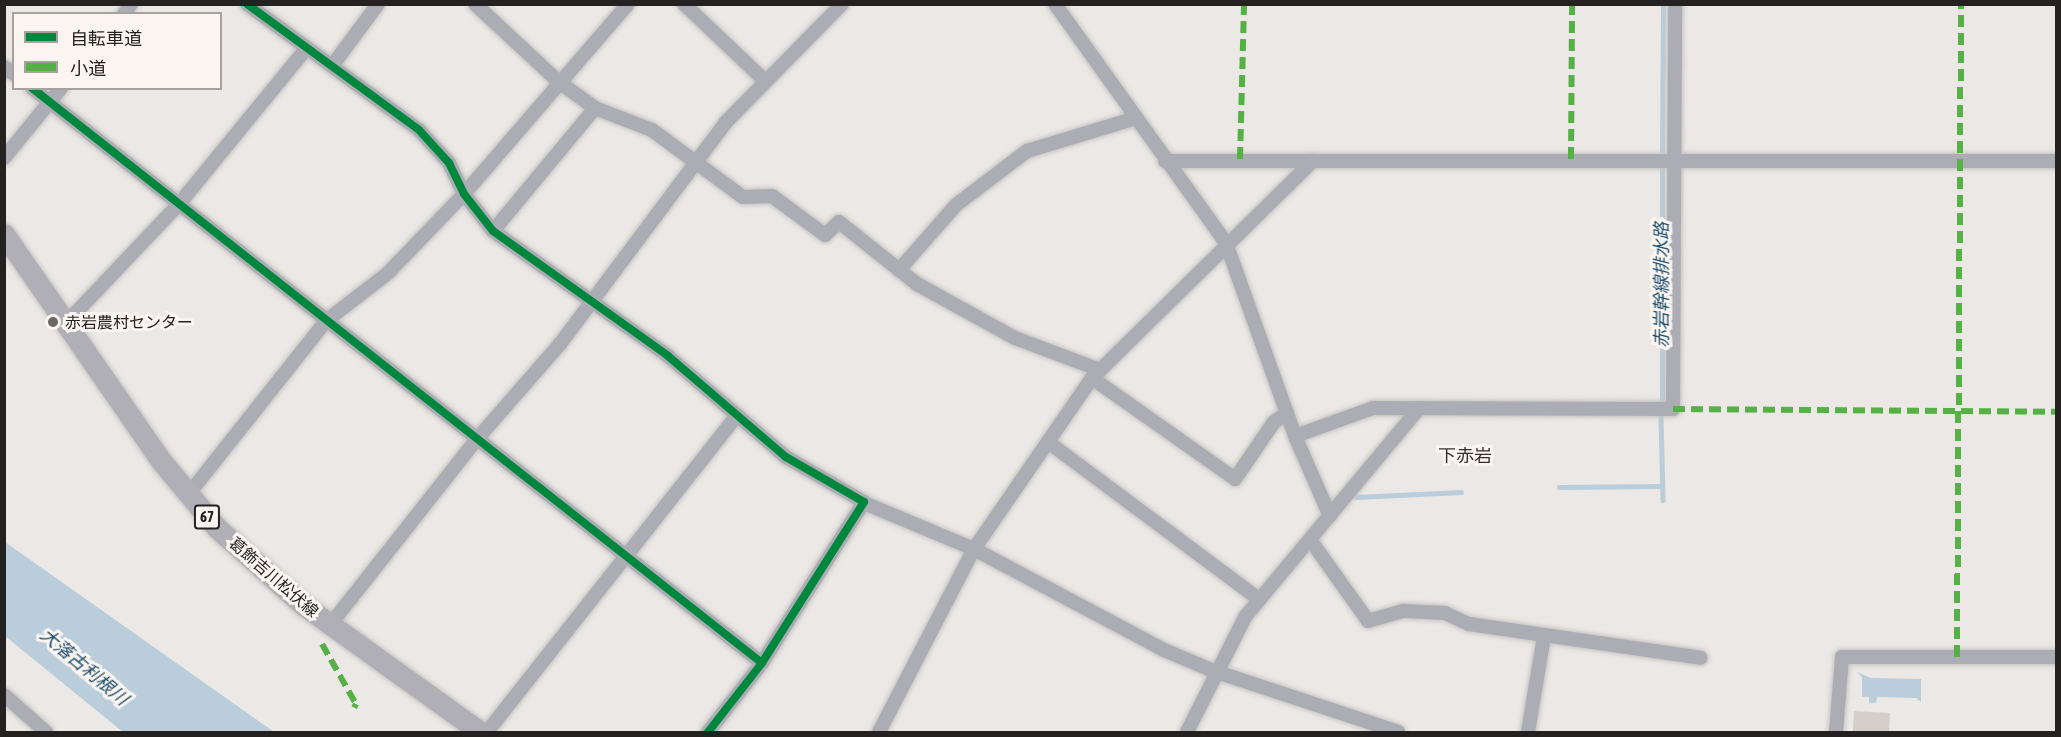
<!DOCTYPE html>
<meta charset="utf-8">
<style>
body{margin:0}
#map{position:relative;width:2061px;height:737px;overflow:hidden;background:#ebe8e5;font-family:"Asap Condensed","Noto Sans JP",sans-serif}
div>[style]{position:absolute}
.water>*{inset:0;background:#b9cdda}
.stream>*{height:4.5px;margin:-2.25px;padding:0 2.25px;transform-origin:2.25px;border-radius:2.25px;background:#b9cdda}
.building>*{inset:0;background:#d4cfc9;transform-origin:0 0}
.roads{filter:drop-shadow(0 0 2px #c6c4c2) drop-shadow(0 0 2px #c6c4c2)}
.minor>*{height:14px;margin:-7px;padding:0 7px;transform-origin:7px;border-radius:7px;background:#acacb4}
.primary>*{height:21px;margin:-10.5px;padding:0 10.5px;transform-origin:10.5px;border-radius:10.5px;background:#b0afb5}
.quiet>*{height:6px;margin-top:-3px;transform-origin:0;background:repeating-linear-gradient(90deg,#55b145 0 12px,transparent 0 18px)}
.cycleway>*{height:8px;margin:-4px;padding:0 4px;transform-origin:4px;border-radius:4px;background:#00873e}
.dots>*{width:16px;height:16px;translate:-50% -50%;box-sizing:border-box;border:3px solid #fbf5f1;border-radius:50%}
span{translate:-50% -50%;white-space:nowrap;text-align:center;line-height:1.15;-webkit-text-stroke:6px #fbf5f1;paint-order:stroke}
.shield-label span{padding:2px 4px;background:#fbf5f1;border:2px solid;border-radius:4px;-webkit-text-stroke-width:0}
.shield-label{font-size:15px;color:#242220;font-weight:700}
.poi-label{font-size:16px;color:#242220}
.left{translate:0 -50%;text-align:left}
.street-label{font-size:16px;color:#242220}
.water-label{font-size:18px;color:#1d4e6c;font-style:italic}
.neighbourhood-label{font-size:18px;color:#34302c}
.frame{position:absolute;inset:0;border:6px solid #242220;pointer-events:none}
.legend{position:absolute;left:12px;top:12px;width:210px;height:78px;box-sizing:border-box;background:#fbf5f1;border:2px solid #a5a19d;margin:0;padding:8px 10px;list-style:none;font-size:18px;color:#242220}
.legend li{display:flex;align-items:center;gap:12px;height:30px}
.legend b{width:30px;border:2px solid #a5a19d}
</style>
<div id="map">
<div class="water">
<div style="clip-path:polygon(5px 542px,274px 732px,123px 732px,5px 636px)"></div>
<div style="clip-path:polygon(1857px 672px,1871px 678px,1921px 679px,1921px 702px,1916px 698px,1877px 697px,1876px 703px,1869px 703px,1869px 697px,1862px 697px,1862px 677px)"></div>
</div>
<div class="stream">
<div style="left:1662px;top:151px;width:147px;rotate:-89.6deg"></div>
<div style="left:1662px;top:404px;width:237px;rotate:-90deg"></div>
<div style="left:1661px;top:416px;width:84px;rotate:88.6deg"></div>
<div style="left:1559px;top:487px;width:103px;rotate:-0.6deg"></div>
<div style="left:1356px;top:497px;width:105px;rotate:-2.7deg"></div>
</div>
<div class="building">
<div style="left:1854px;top:711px;width:36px;height:21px;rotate:3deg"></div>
</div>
<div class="roads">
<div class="minor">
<div style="left:247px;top:4px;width:213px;rotate:36.2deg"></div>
<div style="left:419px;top:130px;width:45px;rotate:47.7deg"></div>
<div style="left:449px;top:163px;width:34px;rotate:64deg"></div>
<div style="left:464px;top:194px;width:47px;rotate:51.9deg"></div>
<div style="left:493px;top:231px;width:215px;rotate:35.5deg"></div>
<div style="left:668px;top:356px;width:155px;rotate:40.6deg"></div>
<div style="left:786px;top:457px;width:90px;rotate:30deg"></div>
<div style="left:864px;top:502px;width:191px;rotate:122.4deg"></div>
<div style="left:762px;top:663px;width:88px;rotate:128deg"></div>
<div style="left:475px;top:4px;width:115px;rotate:42.9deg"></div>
<div style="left:559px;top:82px;width:44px;rotate:35.8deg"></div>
<div style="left:595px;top:108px;width:61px;rotate:21.1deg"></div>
<div style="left:652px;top:130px;width:113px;rotate:36.4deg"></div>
<div style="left:743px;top:197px;width:29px;rotate:-2deg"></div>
<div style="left:772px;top:196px;width:66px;rotate:36.3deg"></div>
<div style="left:825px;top:235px;width:19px;rotate:-43deg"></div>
<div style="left:839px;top:222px;width:100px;rotate:38.5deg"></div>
<div style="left:917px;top:284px;width:112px;rotate:28.9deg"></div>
<div style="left:1015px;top:338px;width:91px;rotate:20.6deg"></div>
<div style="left:684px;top:4px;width:112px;rotate:43.5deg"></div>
<div style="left:1055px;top:4px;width:294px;rotate:54.4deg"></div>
<div style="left:1226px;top:243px;width:205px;rotate:70.3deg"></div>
<div style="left:1295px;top:436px;width:87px;rotate:66.4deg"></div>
<div style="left:124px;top:14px;width:12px;rotate:-55deg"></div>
<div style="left:332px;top:66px;width:77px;rotate:-53.4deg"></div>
<div style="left:4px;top:67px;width:12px;rotate:35deg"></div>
<div style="left:32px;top:88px;width:929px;rotate:38.23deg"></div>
<div style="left:4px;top:158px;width:90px;rotate:-50.8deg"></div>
<div style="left:1165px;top:161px;width:891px"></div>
<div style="left:493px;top:231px;width:160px;rotate:-50.3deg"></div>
<div style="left:899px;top:270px;width:86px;rotate:-48.8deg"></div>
<div style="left:956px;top:205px;width:89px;rotate:-37.3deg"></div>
<div style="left:1027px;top:151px;width:114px;rotate:-16.8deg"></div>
<div style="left:67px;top:322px;width:163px;rotate:-46.5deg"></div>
<div style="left:179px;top:204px;width:200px;rotate:-50.7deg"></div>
<div style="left:1092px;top:378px;width:175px;rotate:35.2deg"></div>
<div style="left:1235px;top:479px;width:69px;rotate:-55.6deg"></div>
<div style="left:1274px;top:422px;width:16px;rotate:-35deg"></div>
<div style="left:1295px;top:436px;width:83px;rotate:-19.7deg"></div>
<div style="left:1373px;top:408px;width:300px;rotate:0.2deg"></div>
<div style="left:1673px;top:409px;width:405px;rotate:-89.7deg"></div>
<div style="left:1048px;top:442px;width:263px;rotate:36.7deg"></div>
<div style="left:188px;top:495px;width:222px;rotate:-51.6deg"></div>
<div style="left:326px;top:321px;width:78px;rotate:-37.7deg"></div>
<div style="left:388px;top:273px;width:110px;rotate:-46.1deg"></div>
<div style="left:464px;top:194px;width:251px;rotate:-49.2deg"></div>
<div style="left:864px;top:503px;width:119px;rotate:22.7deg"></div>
<div style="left:974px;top:549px;width:215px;rotate:28deg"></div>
<div style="left:1164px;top:650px;width:54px;rotate:22.8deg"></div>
<div style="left:1214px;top:671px;width:194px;rotate:18.3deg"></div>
<div style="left:1311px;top:541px;width:98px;rotate:54.5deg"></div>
<div style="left:1368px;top:621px;width:37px;rotate:-16deg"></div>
<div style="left:1404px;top:611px;width:41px;rotate:2.8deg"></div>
<div style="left:1445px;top:613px;width:26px;rotate:25deg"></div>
<div style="left:1469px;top:624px;width:234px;rotate:8.3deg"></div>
<div style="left:330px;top:625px;width:237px;rotate:-51.7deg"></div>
<div style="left:477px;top:439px;width:126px;rotate:-48.9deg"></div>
<div style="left:560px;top:344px;width:277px;rotate:-53.2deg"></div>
<div style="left:726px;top:122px;width:165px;rotate:-45.5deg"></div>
<div style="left:4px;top:695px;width:56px;rotate:41.4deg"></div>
<div style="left:487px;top:732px;width:404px;rotate:-51.7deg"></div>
<div style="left:879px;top:732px;width:206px;rotate:-62.6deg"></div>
<div style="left:974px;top:549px;width:208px;rotate:-55.4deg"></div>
<div style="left:1092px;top:378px;width:310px;rotate:-44.5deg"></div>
<div style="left:1187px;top:732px;width:129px;rotate:-63.2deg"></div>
<div style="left:1245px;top:617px;width:272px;rotate:-50.2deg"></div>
<div style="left:1528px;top:732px;width:97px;rotate:-80.5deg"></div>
<div style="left:1836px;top:732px;width:75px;rotate:-85.4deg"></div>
<div style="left:1842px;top:657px;width:214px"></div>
</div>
<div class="primary">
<div style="left:4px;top:234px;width:277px;rotate:55.3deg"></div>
<div style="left:162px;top:462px;width:86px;rotate:50.2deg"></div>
<div style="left:217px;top:528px;width:114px;rotate:41.8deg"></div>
<div style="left:302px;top:604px;width:219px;rotate:35.7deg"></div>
</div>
</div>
<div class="quiet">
<div style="left:1240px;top:159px;width:155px;rotate:-88.5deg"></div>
<div style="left:1571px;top:159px;width:155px;rotate:-89.6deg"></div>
<div style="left:1673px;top:409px;width:383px;rotate:0.4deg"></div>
<div style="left:322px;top:644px;width:69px;rotate:60.5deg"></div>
<div style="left:356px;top:704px;width:4px;rotate:117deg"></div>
<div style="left:1957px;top:657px;width:653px;rotate:-89.65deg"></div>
</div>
<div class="cycleway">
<div style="left:247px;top:4px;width:213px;rotate:36.2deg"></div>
<div style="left:419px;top:130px;width:45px;rotate:47.7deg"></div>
<div style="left:449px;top:163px;width:34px;rotate:64deg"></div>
<div style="left:464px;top:194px;width:47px;rotate:51.9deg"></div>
<div style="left:493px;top:231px;width:215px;rotate:35.5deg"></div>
<div style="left:668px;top:356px;width:155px;rotate:40.6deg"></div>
<div style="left:786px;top:457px;width:90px;rotate:30deg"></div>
<div style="left:864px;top:502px;width:191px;rotate:122.4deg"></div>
<div style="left:762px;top:663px;width:88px;rotate:128deg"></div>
<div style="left:32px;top:88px;width:929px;rotate:38.23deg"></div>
</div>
<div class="dots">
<div style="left:53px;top:322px;background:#6a6765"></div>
</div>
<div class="shield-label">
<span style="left:207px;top:517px">67</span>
</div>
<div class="poi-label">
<span class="left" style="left:65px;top:322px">赤岩農村センター</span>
</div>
<div class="street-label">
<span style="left:274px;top:577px;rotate:41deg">葛飾吉川松伏線</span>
</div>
<div class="water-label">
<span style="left:1662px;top:285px;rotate:-90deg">赤岩幹線排水路</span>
<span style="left:84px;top:667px;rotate:40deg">大落古利根川</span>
</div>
<div class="neighbourhood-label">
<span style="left:1465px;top:456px">下赤岩</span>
</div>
<div class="frame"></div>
<ul class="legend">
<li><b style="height:8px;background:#00873e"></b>自転車道</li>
<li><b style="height:8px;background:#55b145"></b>小道</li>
</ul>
</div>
